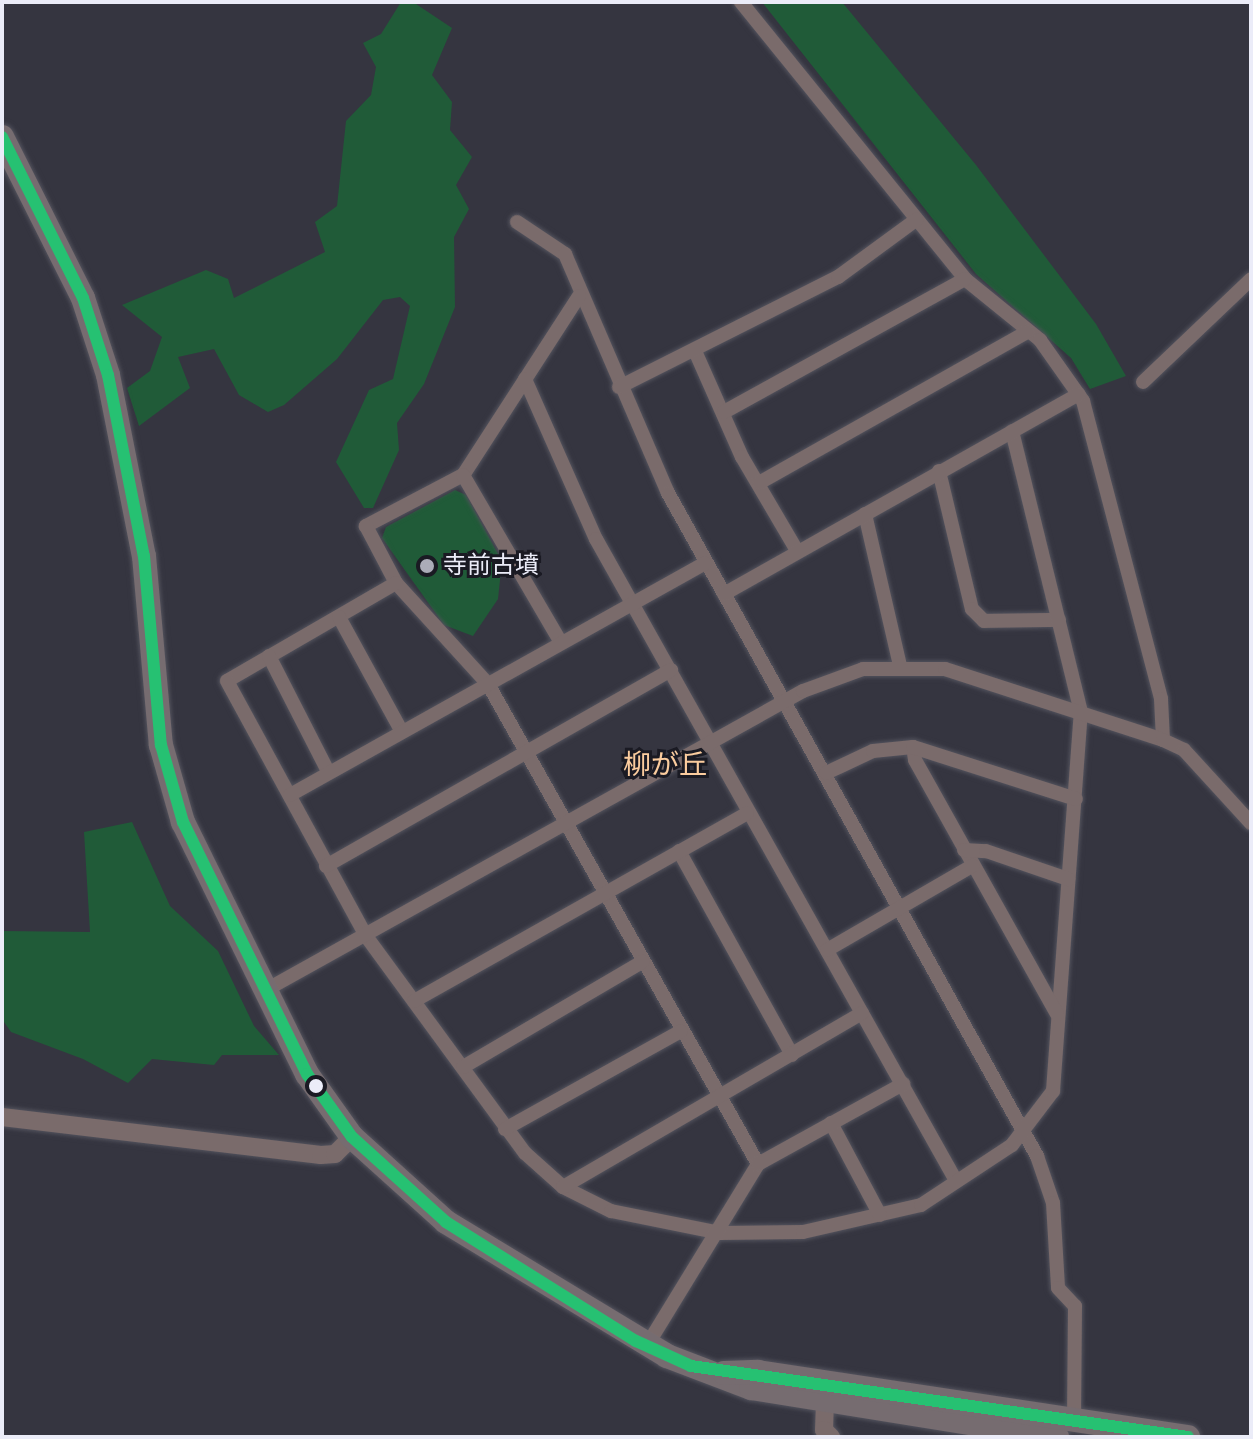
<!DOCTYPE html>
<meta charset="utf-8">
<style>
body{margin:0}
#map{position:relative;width:1253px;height:1439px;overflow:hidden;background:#353540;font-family:Signika,"Noto Sans JP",sans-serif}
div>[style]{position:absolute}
.green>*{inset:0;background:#205b38}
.roads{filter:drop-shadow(0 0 2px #53535d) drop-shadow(0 0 2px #53535d)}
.minor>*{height:14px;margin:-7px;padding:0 7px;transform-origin:7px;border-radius:7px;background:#7a6b6b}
.tertiary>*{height:18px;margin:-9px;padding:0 9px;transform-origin:9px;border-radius:9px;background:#7a6b6b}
.primary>*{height:24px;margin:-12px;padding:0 12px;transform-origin:12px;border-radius:12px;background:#766c70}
.bus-1>*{height:12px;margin:-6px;padding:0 6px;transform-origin:6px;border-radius:6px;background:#26c172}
.dots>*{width:22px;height:22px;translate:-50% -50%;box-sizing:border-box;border:4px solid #1a1a23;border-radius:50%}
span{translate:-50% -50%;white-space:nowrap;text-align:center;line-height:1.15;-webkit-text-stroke:6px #1a1a23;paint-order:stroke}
.poi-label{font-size:24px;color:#ebecf8}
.left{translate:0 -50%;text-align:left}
.quarter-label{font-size:28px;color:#fbcc9e}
.frame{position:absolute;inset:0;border:4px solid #ebecf8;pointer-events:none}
</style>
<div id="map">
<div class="green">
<div style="clip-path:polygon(401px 2px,413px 2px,452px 28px,432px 75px,452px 102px,450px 130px,472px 157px,456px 185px,469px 209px,454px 237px,455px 307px,424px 384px,397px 423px,399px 450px,373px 508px,364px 508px,336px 462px,369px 390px,393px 379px,410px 306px,400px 297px,383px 300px,337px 359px,284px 405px,268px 412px,239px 395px,214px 349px,178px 357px,190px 388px,139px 426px,127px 388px,150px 371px,162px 337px,122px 305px,206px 270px,228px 279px,234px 298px,325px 252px,315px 222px,337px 206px,346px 121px,371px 95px,376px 67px,363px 43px,381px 34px)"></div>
<div style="clip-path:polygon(762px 2px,842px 2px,976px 165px,1096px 324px,1126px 376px,1090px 389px,1071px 358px,976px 274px)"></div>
<div style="clip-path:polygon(455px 490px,466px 495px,502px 561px,498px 599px,473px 636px,444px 625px,382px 538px,386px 527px)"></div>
<div style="clip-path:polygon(132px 822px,170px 906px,218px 951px,254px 1026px,279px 1055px,222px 1055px,214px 1065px,152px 1059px,128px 1083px,83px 1059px,11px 1032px,2px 1019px,2px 931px,90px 932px,84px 832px)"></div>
</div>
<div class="roads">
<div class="minor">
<div style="left:741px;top:2px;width:356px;rotate:51deg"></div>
<div style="left:965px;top:279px;width:97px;rotate:39.1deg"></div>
<div style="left:1040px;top:340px;width:75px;rotate:54.8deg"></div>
<div style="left:1083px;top:401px;width:308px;rotate:75.3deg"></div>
<div style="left:1161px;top:699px;width:41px;rotate:87.2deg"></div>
<div style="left:517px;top:222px;width:58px;rotate:33.7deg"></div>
<div style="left:565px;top:254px;width:260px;rotate:66.7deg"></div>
<div style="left:668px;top:493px;width:759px;rotate:60.9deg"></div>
<div style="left:1037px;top:1156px;width:50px;rotate:71.2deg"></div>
<div style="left:1053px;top:1203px;width:85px;rotate:86.6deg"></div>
<div style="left:1058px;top:1288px;width:25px;rotate:47deg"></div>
<div style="left:1075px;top:1306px;width:114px;rotate:90.5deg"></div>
<div style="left:579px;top:296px;width:213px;rotate:122.9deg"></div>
<div style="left:463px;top:475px;width:110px;rotate:152.3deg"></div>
<div style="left:366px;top:526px;width:64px;rotate:62.2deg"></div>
<div style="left:396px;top:583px;width:137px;rotate:47.7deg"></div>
<div style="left:488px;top:684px;width:551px;rotate:60.64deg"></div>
<div style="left:695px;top:351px;width:116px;rotate:66.1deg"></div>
<div style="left:742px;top:457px;width:107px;rotate:59.6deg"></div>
<div style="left:525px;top:379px;width:175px;rotate:66.1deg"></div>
<div style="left:596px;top:539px;width:734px;rotate:60.71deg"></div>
<div style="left:1143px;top:382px;width:149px;rotate:-43.6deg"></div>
<div style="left:619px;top:387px;width:245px;rotate:-26.7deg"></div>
<div style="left:838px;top:277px;width:97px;rotate:-36.2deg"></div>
<div style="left:724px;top:412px;width:275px;rotate:-28.9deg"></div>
<div style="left:939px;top:471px;width:142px;rotate:76.6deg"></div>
<div style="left:972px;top:609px;width:17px;rotate:45deg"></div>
<div style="left:984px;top:621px;width:75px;rotate:-0.8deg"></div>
<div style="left:463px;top:475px;width:194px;rotate:59.7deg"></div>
<div style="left:759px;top:483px;width:308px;rotate:-29.4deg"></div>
<div style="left:865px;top:514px;width:156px;rotate:77deg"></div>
<div style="left:396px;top:583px;width:195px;rotate:149.9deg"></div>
<div style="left:227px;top:681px;width:290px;rotate:61.4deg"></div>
<div style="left:366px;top:936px;width:269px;rotate:53.8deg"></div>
<div style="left:525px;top:1153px;width:51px;rotate:41.8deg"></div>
<div style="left:563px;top:1187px;width:54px;rotate:26.6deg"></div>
<div style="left:611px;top:1211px;width:111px;rotate:11.4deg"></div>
<div style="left:720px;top:1233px;width:83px;rotate:-0.7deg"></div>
<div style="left:803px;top:1232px;width:121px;rotate:-12.9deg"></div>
<div style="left:921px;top:1205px;width:109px;rotate:-33.4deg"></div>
<div style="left:1012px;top:1145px;width:68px;rotate:-52.8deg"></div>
<div style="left:1053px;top:1091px;width:380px;rotate:-85.8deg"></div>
<div style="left:1081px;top:712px;width:289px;rotate:-103.8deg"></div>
<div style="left:724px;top:594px;width:407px;rotate:-29.4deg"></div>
<div style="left:339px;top:617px;width:131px;rotate:61.3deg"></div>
<div style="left:269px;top:656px;width:131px;rotate:62.9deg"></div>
<div style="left:913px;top:747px;width:13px;rotate:81deg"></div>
<div style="left:915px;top:760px;width:291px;rotate:60.8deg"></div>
<div style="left:826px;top:773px;width:52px;rotate:-25.1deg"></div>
<div style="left:873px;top:751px;width:40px;rotate:-5.7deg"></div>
<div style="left:913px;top:747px;width:171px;rotate:17.7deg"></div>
<div style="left:290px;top:795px;width:475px;rotate:-29.2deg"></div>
<div style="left:964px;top:850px;width:22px;rotate:3deg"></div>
<div style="left:986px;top:851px;width:87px;rotate:18.9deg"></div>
<div style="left:679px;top:851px;width:233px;rotate:61deg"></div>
<div style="left:326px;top:866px;width:397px;rotate:-29.6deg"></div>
<div style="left:827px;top:950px;width:168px;rotate:-30.1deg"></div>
<div style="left:264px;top:991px;width:617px;rotate:-29.1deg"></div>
<div style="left:803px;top:691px;width:64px;rotate:-20.1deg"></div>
<div style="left:863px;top:669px;width:82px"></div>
<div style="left:945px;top:669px;width:229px;rotate:18deg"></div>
<div style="left:1163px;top:740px;width:23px;rotate:25deg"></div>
<div style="left:1184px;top:750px;width:99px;rotate:47.5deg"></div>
<div style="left:414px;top:1001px;width:382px;rotate:-29.4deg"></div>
<div style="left:463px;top:1067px;width:208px;rotate:-30.4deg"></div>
<div style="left:831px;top:1123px;width:104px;rotate:62deg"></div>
<div style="left:505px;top:1129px;width:201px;rotate:-29.1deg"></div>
<div style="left:563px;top:1187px;width:346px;rotate:-30.2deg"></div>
<div style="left:646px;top:1347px;width:215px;rotate:-58.5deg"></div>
<div style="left:758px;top:1164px;width:166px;rotate:-28.9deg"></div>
</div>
<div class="tertiary">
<div style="left:2px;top:1117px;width:321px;rotate:6.8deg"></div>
<div style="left:321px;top:1155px;width:14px;rotate:-4deg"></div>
<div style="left:335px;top:1154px;width:24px;rotate:-45deg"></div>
<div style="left:825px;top:1402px;width:28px;rotate:92deg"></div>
<div style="left:824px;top:1430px;width:10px;rotate:45deg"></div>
</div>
<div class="primary">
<div style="left:2px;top:137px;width:180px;rotate:63.3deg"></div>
<div style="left:83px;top:298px;width:81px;rotate:72deg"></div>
<div style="left:108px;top:375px;width:185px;rotate:78.8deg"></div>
<div style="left:144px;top:556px;width:190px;rotate:84.9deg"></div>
<div style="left:161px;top:745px;width:80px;rotate:74.1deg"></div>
<div style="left:183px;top:822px;width:281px;rotate:63.8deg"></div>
<div style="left:307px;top:1074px;width:77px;rotate:54.5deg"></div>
<div style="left:352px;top:1137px;width:127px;rotate:42.1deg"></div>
<div style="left:446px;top:1222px;width:258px;rotate:31.2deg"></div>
<div style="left:667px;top:1356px;width:90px;rotate:20.9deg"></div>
<div style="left:751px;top:1388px;width:310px;rotate:9.1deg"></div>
<div style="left:724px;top:1373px;width:34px;rotate:-2deg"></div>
<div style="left:758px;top:1372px;width:435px;rotate:8.6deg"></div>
</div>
</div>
<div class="bus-1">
<div style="left:2px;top:137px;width:180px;rotate:63.3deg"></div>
<div style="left:83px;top:298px;width:81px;rotate:72deg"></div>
<div style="left:108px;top:375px;width:185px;rotate:78.8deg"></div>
<div style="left:144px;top:556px;width:190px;rotate:84.9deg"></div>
<div style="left:161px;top:745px;width:80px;rotate:74.1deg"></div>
<div style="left:183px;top:822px;width:281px;rotate:63.8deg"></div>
<div style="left:307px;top:1074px;width:77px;rotate:54.5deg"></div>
<div style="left:352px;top:1137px;width:127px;rotate:42.1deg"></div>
<div style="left:446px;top:1222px;width:224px;rotate:32.1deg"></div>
<div style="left:636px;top:1341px;width:60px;rotate:24.4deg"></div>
<div style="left:691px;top:1366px;width:502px;rotate:8.13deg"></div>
</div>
<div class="dots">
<div style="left:427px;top:566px;background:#abacb8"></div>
<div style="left:316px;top:1086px;background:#ebecf8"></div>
</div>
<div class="poi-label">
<span class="left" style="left:443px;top:566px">寺前古墳</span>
</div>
<div class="quarter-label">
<span style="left:665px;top:765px">柳が丘</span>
</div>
<div class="frame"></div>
</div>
